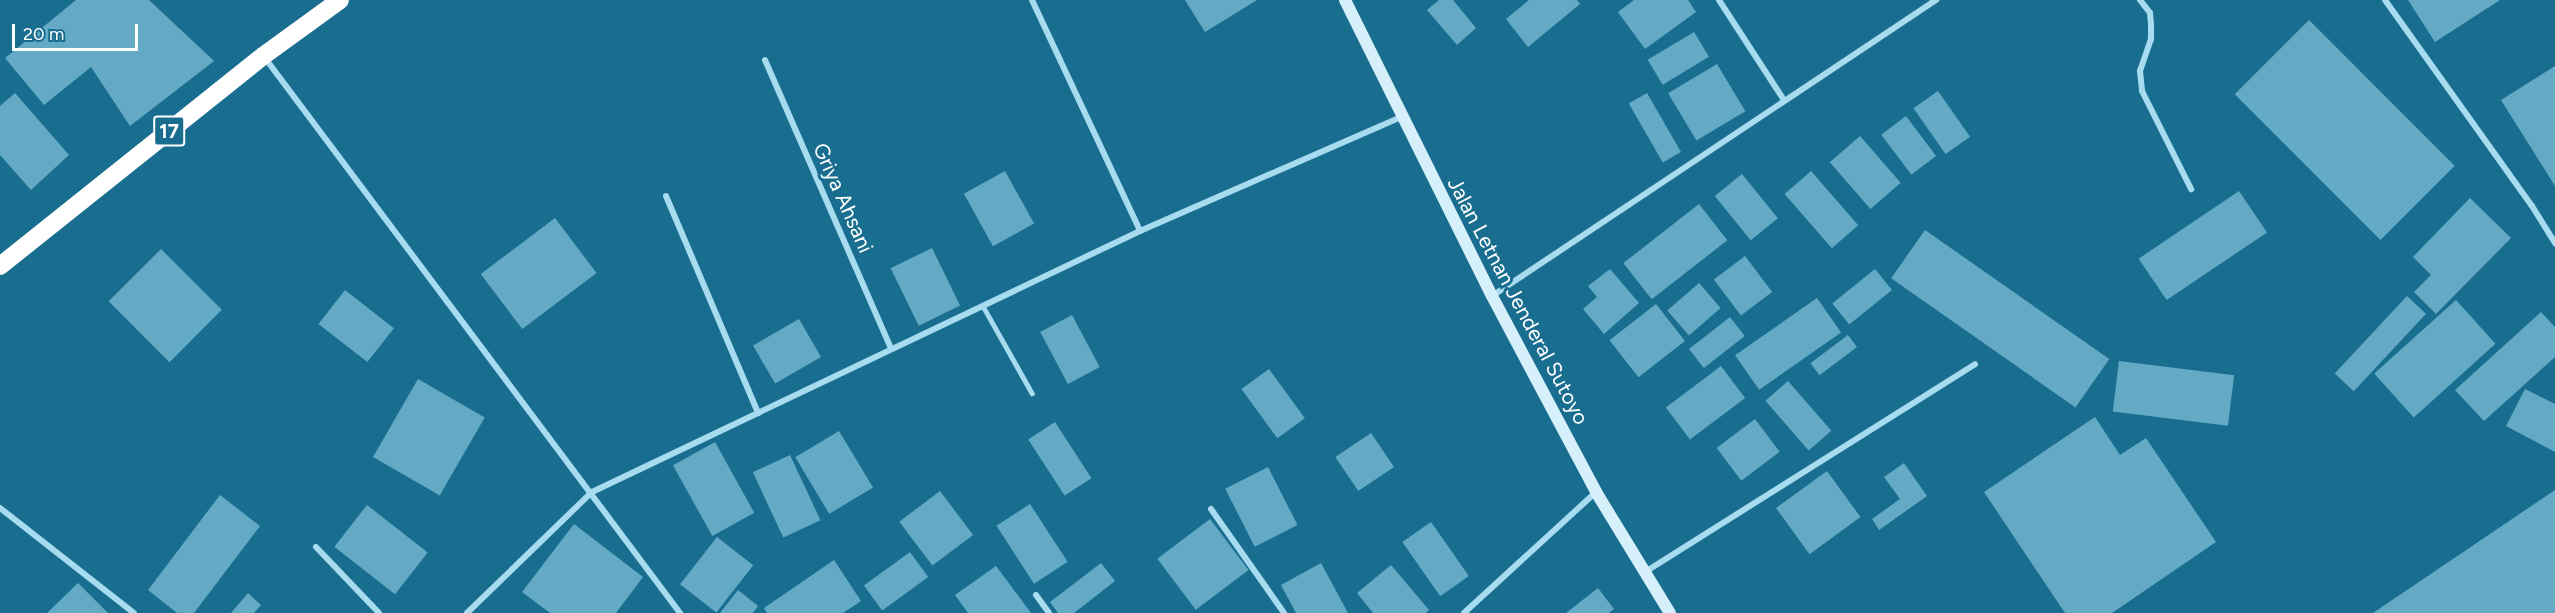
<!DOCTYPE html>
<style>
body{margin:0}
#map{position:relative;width:2555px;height:613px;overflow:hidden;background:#196e90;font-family:Figtree,sans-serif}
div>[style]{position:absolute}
.building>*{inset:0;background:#64aac5;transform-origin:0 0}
.lane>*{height:4.5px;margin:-2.25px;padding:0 2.25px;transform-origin:2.25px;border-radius:2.25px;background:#a7dbef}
.street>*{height:6px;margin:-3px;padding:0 3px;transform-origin:3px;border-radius:3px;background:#a7dbef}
.secondary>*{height:12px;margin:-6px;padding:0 6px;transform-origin:6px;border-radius:6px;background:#d5effb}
.highway>*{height:18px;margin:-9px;padding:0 9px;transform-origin:9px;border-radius:9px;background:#fff}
span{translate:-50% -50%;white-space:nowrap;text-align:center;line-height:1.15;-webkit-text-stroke:6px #196e90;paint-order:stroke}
.shield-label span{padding:2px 4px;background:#196e90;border:2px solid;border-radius:4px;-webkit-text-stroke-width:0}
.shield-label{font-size:20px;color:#fff;font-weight:700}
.street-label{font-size:21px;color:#fff}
.scale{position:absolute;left:12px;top:24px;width:126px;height:27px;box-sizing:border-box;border:3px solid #fff;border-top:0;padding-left:8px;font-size:18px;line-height:21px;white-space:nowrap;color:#fff;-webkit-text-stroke:4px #196e90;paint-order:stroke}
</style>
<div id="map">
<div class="building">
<div style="clip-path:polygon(76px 0,149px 0,214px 61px,130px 126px,91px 67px,44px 105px,5px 58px)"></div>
<div style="clip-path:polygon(1185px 0,1257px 0,1205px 32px)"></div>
<div style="clip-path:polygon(1439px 0,1453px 0,1476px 28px,1457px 45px,1427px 10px)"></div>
<div style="clip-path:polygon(1529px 0,1577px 0,1580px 4px,1528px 47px,1506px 19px)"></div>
<div style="clip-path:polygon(1634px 0,1688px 0,1696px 12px,1645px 49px,1618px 12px)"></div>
<div style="clip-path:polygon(2408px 0,2500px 0,2435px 42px)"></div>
<div style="left:2309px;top:20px;width:206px;height:105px;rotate:45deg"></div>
<div style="left:1694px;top:32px;width:29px;height:54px;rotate:59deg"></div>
<div style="left:1717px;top:64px;width:55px;height:57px;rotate:59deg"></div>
<div style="clip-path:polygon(2555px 66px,2555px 186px,2501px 100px)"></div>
<div style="left:1938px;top:91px;width:56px;height:30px;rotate:55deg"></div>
<div style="clip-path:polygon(15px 93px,69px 155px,31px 190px,0 155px,0 106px)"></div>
<div style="left:1647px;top:93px;width:68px;height:21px;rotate:60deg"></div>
<div style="left:1906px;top:116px;width:50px;height:31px;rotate:53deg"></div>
<div style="left:1860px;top:136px;width:62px;height:40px;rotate:49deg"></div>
<div style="left:1005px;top:171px;width:60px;height:47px;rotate:61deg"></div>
<div style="left:1811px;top:171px;width:72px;height:35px;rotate:49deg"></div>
<div style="left:1742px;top:174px;width:57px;height:35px;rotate:51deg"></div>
<div style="left:2239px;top:191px;width:50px;height:121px;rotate:56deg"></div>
<div style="clip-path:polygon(2470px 198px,2511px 238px,2436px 314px,2414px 292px,2431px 275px,2413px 257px)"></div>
<div style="left:1699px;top:204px;width:46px;height:96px;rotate:52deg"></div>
<div style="left:555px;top:218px;width:69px;height:93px;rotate:53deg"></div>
<div style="left:1925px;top:230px;width:225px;height:59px;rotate:35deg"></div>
<div style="left:932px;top:248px;width:64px;height:46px;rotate:64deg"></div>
<div style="left:161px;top:249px;width:86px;height:74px;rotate:45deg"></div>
<div style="left:1745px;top:256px;width:45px;height:39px;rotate:53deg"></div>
<div style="clip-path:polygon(1610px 269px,1639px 303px,1604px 334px,1583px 309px,1597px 297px,1588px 286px)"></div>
<div style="left:1875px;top:269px;width:27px;height:55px;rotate:51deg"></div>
<div style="left:1699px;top:283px;width:33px;height:42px;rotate:49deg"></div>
<div style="left:345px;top:290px;width:62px;height:43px;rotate:38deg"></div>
<div style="left:2407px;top:296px;width:26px;height:106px;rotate:43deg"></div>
<div style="left:1817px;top:298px;width:42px;height:100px;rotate:55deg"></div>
<div style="left:2456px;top:300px;width:59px;height:110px;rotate:48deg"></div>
<div style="left:1656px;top:304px;width:47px;height:59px;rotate:52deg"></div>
<div style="clip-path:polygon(2541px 312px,2555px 327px,2555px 357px,2484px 421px,2455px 390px)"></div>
<div style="left:1072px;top:315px;width:59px;height:36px;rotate:62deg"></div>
<div style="left:1730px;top:317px;width:24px;height:52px;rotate:52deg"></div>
<div style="left:799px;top:319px;width:44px;height:53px;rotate:60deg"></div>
<div style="left:1848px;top:335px;width:15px;height:47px;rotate:53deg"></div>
<div style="left:2119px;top:361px;width:116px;height:51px;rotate:7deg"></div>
<div style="left:1721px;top:366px;width:40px;height:69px;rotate:53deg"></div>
<div style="left:1269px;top:369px;width:61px;height:34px;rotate:54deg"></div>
<div style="left:418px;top:379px;width:77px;height:90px;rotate:30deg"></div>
<div style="left:1788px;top:381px;width:66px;height:30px;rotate:49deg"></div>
<div style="clip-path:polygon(2525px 389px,2555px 404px,2555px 452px,2506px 426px)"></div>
<div style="clip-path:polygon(2095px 417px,2120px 455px,2146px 438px,2216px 542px,2112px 613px,2065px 613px,1984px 492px)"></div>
<div style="left:1755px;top:419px;width:41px;height:48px;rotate:53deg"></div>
<div style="left:1055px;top:422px;width:67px;height:32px;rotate:57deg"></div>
<div style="left:839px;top:431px;width:66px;height:51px;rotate:59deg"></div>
<div style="left:1371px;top:433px;width:41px;height:43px;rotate:56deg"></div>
<div style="left:715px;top:442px;width:81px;height:48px;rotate:61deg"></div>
<div style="left:790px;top:455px;width:72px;height:41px;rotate:65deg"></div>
<div style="clip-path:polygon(1904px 463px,1927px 496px,1879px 530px,1872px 519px,1900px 499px,1884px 477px)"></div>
<div style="left:1268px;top:467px;width:65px;height:48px;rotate:63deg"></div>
<div style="left:1827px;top:471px;width:57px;height:63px;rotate:54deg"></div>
<div style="clip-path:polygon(2555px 490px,2555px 613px,2373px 613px)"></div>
<div style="left:940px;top:491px;width:55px;height:51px;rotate:53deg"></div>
<div style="clip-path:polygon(220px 495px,260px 526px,194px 613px,177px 613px,148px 590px)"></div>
<div style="left:1030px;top:504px;width:69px;height:40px;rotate:57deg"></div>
<div style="left:367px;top:505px;width:77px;height:53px;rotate:38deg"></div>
<div style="left:1210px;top:519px;width:64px;height:66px;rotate:53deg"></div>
<div style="left:1431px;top:522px;width:66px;height:35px;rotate:55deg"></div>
<div style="clip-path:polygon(574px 524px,643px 577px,616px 613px,550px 613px,522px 592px)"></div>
<div style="left:717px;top:537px;width:46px;height:60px;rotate:38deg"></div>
<div style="left:910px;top:552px;width:31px;height:57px;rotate:54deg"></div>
<div style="clip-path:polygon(834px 560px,861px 601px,843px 613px,767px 613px,764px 608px)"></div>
<div style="clip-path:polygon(1101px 563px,1115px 581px,1074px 613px,1058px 613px,1050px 602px)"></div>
<div style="clip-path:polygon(1321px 563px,1348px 613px,1296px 613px,1281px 585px)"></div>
<div style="clip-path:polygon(1391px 565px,1429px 610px,1426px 613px,1373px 613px,1357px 593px)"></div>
<div style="clip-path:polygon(996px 566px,1031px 613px,968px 613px,955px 595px)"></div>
<div style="clip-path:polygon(78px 583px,108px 613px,47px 613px)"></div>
<div style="clip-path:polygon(1598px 588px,1614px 609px,1609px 613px,1566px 613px)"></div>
<div style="clip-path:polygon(738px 590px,758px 606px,753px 613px,720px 613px)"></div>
<div style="clip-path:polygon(248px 593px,261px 605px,254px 613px,231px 613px)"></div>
</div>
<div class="lane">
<div style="left:983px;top:306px;width:100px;rotate:60.6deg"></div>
</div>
<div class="street">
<div style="left:1032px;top:0;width:255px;rotate:64.9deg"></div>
<div style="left:1719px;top:0;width:119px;rotate:57deg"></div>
<div style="left:2140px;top:0;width:16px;rotate:52deg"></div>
<div style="left:2150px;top:13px;width:12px;rotate:85deg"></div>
<div style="left:2151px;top:25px;width:14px;rotate:90deg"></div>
<div style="left:2151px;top:39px;width:34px;rotate:109deg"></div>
<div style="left:2140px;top:71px;width:20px;rotate:84deg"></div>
<div style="left:2142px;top:91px;width:110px;rotate:63.4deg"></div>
<div style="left:2385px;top:0;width:253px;rotate:54.5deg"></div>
<div style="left:2532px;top:206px;width:44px;rotate:58.1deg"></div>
<div style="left:265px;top:58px;width:693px;rotate:53.21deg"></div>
<div style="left:765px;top:60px;width:315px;rotate:66.4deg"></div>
<div style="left:666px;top:196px;width:236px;rotate:67deg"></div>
<div style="left:1492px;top:296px;width:534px;rotate:-33.69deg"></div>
<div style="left:0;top:508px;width:170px;rotate:38.1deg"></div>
<div style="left:1211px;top:509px;width:127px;rotate:54.9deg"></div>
<div style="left:316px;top:547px;width:91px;rotate:46.3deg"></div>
<div style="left:1645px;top:572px;width:390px;rotate:-32.2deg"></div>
<div style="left:1036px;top:595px;width:22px;rotate:54deg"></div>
<div style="left:467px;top:613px;width:174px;rotate:-44.1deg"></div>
<div style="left:592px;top:492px;width:607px;rotate:-25.47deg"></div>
<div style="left:1140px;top:231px;width:285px;rotate:-23.6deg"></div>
<div style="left:1464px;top:613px;width:179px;rotate:-42.5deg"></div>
</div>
<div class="secondary">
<div style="left:1345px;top:0;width:330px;rotate:63.6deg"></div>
<div style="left:1492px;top:296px;width:222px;rotate:62deg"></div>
<div style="left:1596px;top:492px;width:142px;rotate:58.6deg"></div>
</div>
<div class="highway">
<div style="left:0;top:266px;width:337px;rotate:-38.6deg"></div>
<div style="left:263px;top:56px;width:95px;rotate:-36deg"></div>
</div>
<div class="shield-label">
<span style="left:169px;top:131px">17</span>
</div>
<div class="street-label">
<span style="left:843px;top:198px;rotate:66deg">Griya Ahsani</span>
<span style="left:1518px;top:301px;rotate:62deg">Jalan Letnan Jenderal Sutoyo</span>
</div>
<div class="scale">20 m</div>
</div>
